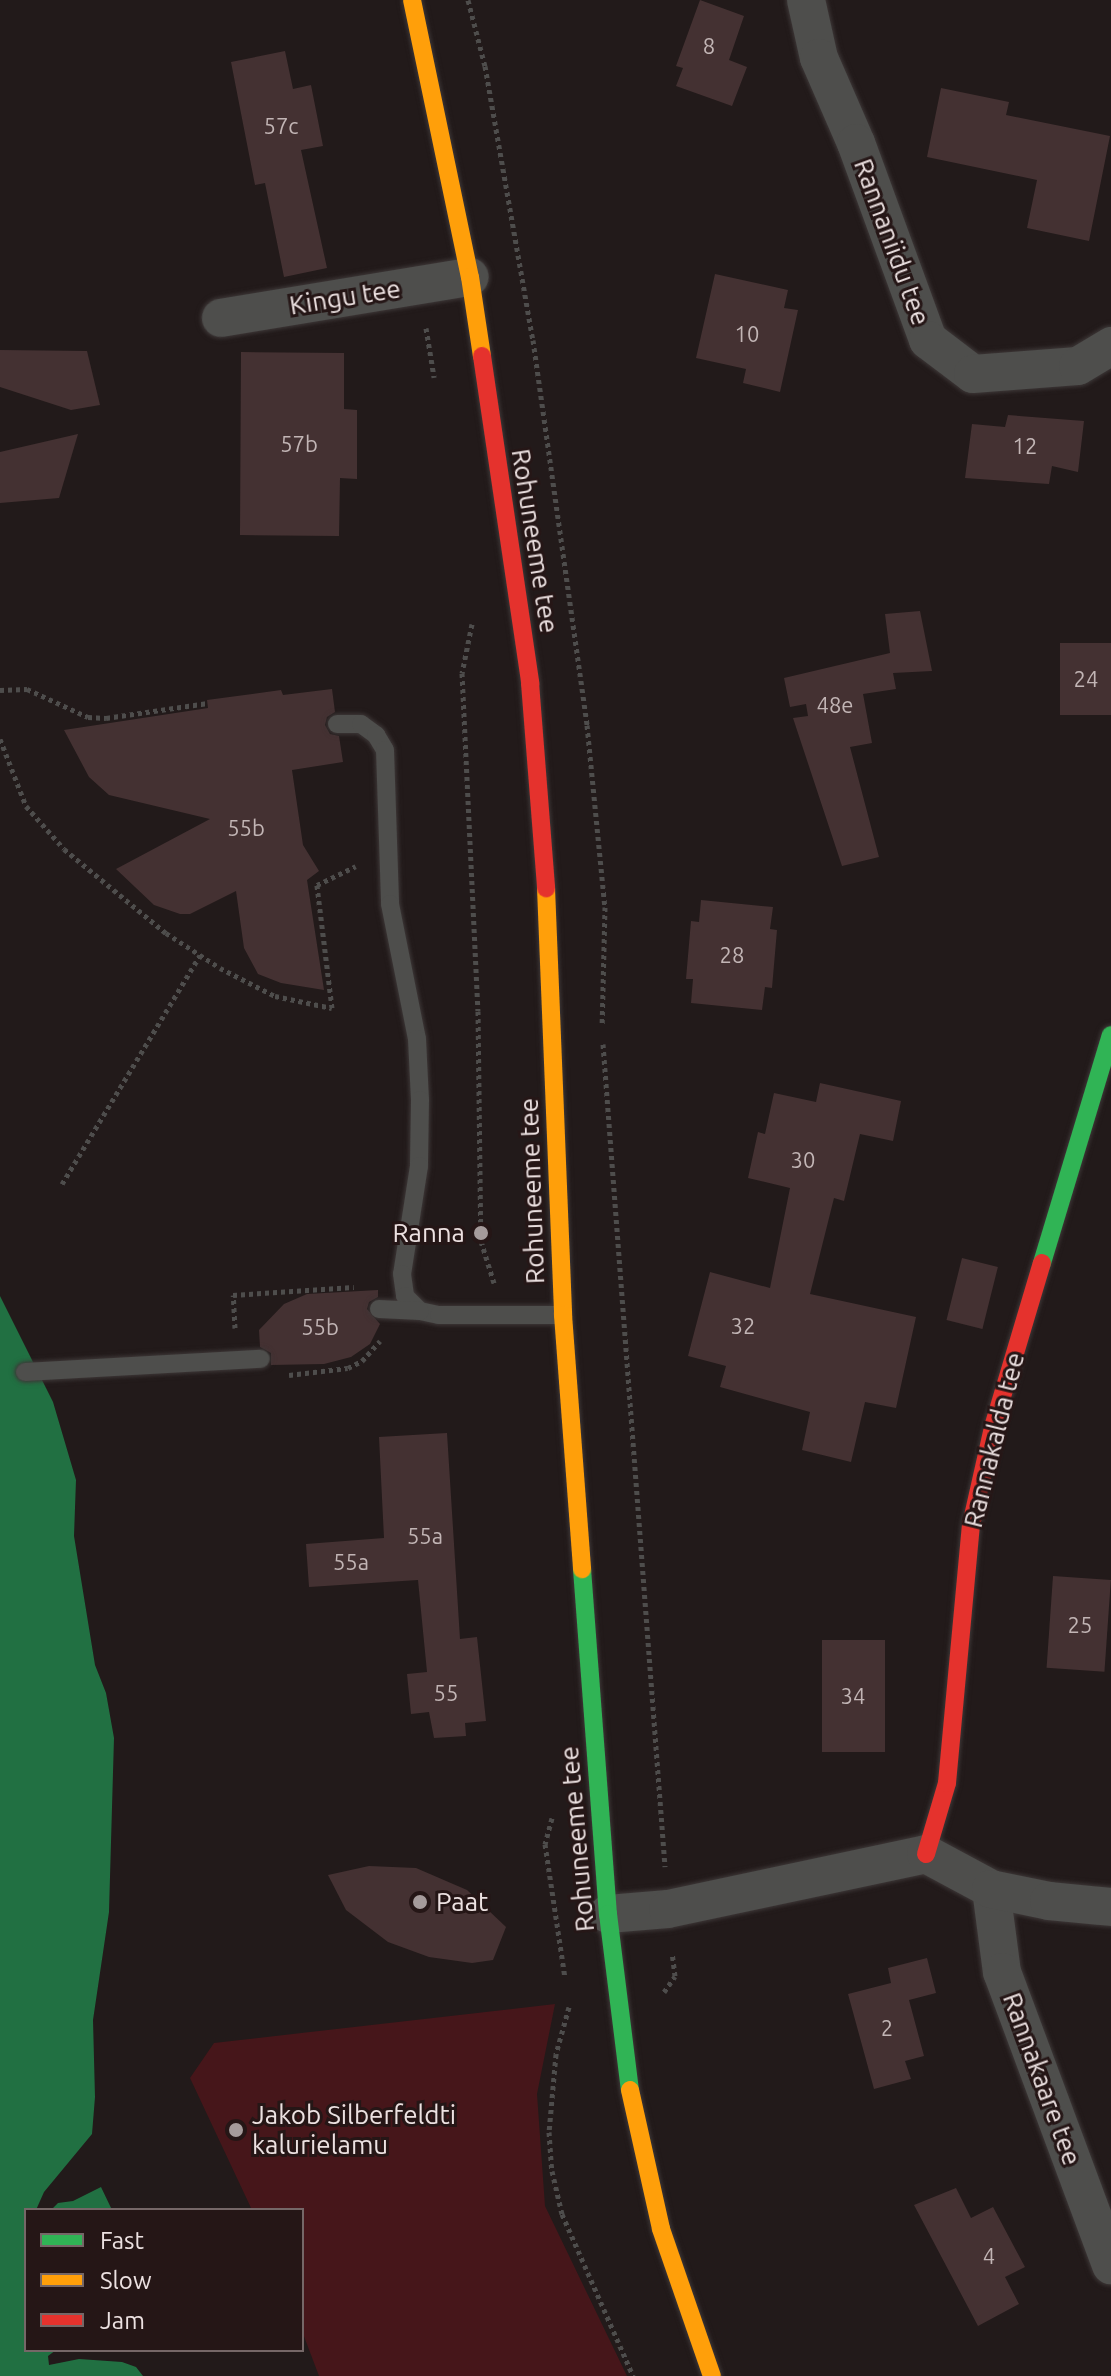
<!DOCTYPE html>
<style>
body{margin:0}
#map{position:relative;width:1111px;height:2376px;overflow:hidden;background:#221a1a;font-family:Ubuntu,sans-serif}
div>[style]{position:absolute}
.green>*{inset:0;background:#46161a}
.water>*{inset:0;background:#217042}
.building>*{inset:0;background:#443132;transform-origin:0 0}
.path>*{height:5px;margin-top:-2.5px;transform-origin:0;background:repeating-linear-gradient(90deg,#4e4d4c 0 4px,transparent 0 8px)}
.roads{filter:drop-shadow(0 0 2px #3d3737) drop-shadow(0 0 2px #3d3737)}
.lane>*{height:18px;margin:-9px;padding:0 9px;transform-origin:9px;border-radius:9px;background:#4e4e4c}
.street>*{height:38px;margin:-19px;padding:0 19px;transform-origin:19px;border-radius:19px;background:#4e4e4c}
.fast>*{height:18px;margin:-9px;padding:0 9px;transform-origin:9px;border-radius:9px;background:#30b455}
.slow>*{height:18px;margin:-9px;padding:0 9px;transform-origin:9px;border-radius:9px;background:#ff9f0a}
.jam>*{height:18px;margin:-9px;padding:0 9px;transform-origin:9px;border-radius:9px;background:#e5322d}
.dots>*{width:22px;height:22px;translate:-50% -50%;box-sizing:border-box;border:4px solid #251616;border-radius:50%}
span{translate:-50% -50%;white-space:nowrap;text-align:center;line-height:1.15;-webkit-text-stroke:6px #251616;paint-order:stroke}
.number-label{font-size:22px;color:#c2b5b5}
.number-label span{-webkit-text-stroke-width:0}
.street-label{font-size:26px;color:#ece1e1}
.poi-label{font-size:26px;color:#ece1e1}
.right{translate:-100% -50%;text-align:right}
.left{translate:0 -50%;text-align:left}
.legend{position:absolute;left:24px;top:2208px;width:280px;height:144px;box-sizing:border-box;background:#251616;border:2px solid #756767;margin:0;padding:10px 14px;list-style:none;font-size:24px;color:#ece1e1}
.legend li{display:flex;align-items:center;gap:16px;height:40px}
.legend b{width:40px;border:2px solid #756767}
</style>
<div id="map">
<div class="green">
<div style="clip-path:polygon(555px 2004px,537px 2094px,545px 2206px,627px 2376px,319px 2376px,302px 2331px,302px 2210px,252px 2210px,190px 2078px,214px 2043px)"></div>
</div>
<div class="water">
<div style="clip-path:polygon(0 1296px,53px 1402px,76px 1480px,74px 1536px,95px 1665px,106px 1693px,114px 1738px,109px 1912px,93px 2020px,95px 2097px,92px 2134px,44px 2192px,36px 2210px,26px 2210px,26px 2350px,56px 2350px,48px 2356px,49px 2365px,79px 2359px,122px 2362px,136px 2367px,143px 2376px,0 2376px)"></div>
<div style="clip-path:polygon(101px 2187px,112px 2210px,51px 2210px,58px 2203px,73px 2201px)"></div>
</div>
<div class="building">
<div style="clip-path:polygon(700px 0,744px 16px,729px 60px,747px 67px,732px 106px,676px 86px,683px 68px,676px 66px)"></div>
<div style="clip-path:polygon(285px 51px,293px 89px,311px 85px,323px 146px,301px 150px,327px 268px,284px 277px,265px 183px,255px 185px,231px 62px)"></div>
<div style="clip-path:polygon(941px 88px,1009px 102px,1006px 115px,1110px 136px,1089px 241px,1027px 228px,1037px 180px,927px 157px)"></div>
<div style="clip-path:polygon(715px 274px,788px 290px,784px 308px,798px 310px,780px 392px,743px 383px,746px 369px,696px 358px)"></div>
<div style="clip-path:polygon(0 350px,87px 351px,100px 405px,71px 410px,0 387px)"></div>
<div style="clip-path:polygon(241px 352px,344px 353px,344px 409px,357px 410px,357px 479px,340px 478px,339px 536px,240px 535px)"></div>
<div style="clip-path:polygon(1008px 415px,1084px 421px,1078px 472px,1052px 466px,1049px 484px,965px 478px,972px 424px,1005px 427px)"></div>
<div style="clip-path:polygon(78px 434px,59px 498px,0 503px,0 452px)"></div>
<div style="clip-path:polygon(920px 611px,932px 671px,893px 673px,896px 689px,863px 694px,872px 743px,850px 747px,879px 857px,842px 866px,793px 718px,808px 716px,806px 704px,790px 707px,784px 678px,890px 653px,885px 614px)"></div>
<div style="left:1111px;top:643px;width:72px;height:51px;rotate:90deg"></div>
<div style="clip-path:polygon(332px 689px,335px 712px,327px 717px,325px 725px,330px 734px,339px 736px,343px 762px,292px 770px,303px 845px,319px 871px,307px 880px,324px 990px,281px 983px,258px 974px,244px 948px,236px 891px,190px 914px,180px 914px,154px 905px,116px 869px,210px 819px,109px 795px,89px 777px,64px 730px,208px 708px,207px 700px,281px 690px,283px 695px)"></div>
<div style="clip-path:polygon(701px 900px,773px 907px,770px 929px,777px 930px,772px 988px,765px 987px,762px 1010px,691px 1003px,693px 979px,686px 979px,691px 921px,699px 922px)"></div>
<div style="clip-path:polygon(820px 1083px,901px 1101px,893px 1141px,860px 1134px,844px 1201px,834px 1198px,810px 1294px,916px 1317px,896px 1408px,865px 1402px,851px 1462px,802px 1450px,810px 1412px,720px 1387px,726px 1366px,688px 1356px,710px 1272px,770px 1288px,790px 1188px,748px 1178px,758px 1132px,765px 1134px,774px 1093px,816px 1102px)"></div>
<div style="left:962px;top:1258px;width:37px;height:64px;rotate:14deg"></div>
<div style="clip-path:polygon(378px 1290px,378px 1297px,369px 1302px,367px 1309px,380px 1324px,370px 1344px,351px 1357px,324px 1364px,271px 1365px,271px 1353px,260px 1347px,259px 1330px,284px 1304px,307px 1294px)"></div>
<div style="clip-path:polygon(447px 1433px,460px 1639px,477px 1637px,486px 1721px,465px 1723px,466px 1736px,434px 1738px,429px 1712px,411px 1714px,407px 1674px,427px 1672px,418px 1580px,309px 1587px,306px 1544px,384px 1538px,379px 1437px)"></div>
<div style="left:1053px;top:1576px;width:58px;height:92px;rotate:4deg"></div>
<div style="left:822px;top:1640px;width:63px;height:112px"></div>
<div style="clip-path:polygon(369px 1866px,416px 1868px,467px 1890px,506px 1927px,493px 1960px,472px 1963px,429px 1957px,388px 1942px,346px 1910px,328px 1875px)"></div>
<div style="clip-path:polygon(927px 1958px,936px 1993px,909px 2000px,924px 2056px,905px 2061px,911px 2079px,874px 2089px,848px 1994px,891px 1983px,888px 1968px)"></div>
<div style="clip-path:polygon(956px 2188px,971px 2218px,993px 2207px,1025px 2267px,1005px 2277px,1019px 2304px,978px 2326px,914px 2205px)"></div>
</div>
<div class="path">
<div style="left:468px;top:0;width:68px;rotate:75.6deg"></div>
<div style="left:485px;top:66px;width:278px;rotate:80.1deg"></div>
<div style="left:533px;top:340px;width:389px;rotate:82deg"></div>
<div style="left:587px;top:725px;width:183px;rotate:84.4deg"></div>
<div style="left:605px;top:907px;width:119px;rotate:91.4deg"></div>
<div style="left:426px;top:328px;width:50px;rotate:80.7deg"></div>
<div style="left:472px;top:624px;width:50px;rotate:101.5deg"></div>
<div style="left:462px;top:673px;width:338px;rotate:87.3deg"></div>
<div style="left:478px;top:1011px;width:230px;rotate:89.3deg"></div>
<div style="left:481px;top:1241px;width:44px;rotate:72.8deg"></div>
<div style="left:0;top:690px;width:27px;rotate:-2deg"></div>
<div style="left:27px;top:689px;width:67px;rotate:24.7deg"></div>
<div style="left:88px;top:717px;width:18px;rotate:3deg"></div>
<div style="left:106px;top:718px;width:103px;rotate:-8.4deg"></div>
<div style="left:0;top:739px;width:72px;rotate:68.8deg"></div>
<div style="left:26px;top:806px;width:57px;rotate:48.5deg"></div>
<div style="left:64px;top:849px;width:132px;rotate:39.5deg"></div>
<div style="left:166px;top:933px;width:64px;rotate:32.9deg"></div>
<div style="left:220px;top:968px;width:62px;rotate:27deg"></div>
<div style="left:275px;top:996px;width:58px;rotate:11.9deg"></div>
<div style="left:332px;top:1008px;width:124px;rotate:-97deg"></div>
<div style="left:317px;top:885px;width:43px;rotate:-26deg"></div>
<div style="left:603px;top:1044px;width:825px;rotate:85.69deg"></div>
<div style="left:62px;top:1184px;width:267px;rotate:-58.9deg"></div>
<div style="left:235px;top:1328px;width:33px;rotate:-93deg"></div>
<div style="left:233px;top:1295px;width:121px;rotate:-3.8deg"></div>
<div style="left:289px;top:1375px;width:59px;rotate:-6.8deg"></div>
<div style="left:348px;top:1368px;width:16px;rotate:-27deg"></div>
<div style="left:362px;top:1361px;width:27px;rotate:-48deg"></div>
<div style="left:552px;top:1818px;width:27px;rotate:105deg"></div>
<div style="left:545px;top:1844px;width:135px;rotate:81.5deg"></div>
<div style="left:664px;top:1992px;width:19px;rotate:-55deg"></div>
<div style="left:675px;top:1976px;width:23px;rotate:-97deg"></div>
<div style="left:569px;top:2007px;width:49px;rotate:105.5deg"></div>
<div style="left:556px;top:2054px;width:78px;rotate:95.1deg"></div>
<div style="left:549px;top:2132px;width:39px;rotate:86deg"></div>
<div style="left:552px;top:2171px;width:44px;rotate:76.9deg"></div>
<div style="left:562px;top:2214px;width:177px;rotate:66.3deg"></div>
</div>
<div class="roads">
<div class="lane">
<div style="left:337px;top:724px;width:24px"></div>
<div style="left:361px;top:724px;width:19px;rotate:36deg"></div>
<div style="left:376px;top:735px;width:17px;rotate:59deg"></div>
<div style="left:385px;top:750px;width:154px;rotate:88.1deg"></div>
<div style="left:390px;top:904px;width:138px;rotate:78.7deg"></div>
<div style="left:417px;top:1039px;width:61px;rotate:87.2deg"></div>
<div style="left:420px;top:1100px;width:66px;rotate:90.9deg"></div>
<div style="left:419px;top:1166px;width:109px;rotate:98.9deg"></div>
<div style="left:402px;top:1274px;width:22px;rotate:82deg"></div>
<div style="left:405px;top:1296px;width:21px;rotate:45deg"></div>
<div style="left:420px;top:1311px;width:19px;rotate:12deg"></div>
<div style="left:439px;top:1315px;width:124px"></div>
<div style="left:379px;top:1309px;width:41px;rotate:2.8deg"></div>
<div style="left:25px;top:1372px;width:236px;rotate:-3.2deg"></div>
</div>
<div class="street">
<div style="left:806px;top:0;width:59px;rotate:77.4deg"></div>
<div style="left:819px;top:58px;width:93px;rotate:66.5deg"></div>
<div style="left:856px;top:143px;width:210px;rotate:69.9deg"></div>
<div style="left:928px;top:340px;width:56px;rotate:37.1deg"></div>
<div style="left:973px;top:374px;width:105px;rotate:-4.4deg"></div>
<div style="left:1078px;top:366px;width:39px;rotate:-31deg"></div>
<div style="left:221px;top:318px;width:252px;rotate:-9.4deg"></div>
<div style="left:991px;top:1889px;width:84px;rotate:82.5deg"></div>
<div style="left:1002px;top:1972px;width:313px;rotate:69.6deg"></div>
<div style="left:608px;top:1914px;width:60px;rotate:-4.8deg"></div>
<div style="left:668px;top:1909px;width:264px;rotate:-12deg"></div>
<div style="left:926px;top:1854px;width:74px;rotate:28.3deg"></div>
<div style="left:991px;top:1889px;width:59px;rotate:11.7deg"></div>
<div style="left:1049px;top:1901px;width:62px;rotate:5.5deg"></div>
</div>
<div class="fast">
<div style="left:1042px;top:1263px;width:238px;rotate:-73.2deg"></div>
<div style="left:582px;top:1569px;width:346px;rotate:85.7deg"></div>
<div style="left:608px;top:1914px;width:177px;rotate:82.9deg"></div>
</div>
<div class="slow">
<div style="left:412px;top:0;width:283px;rotate:78.2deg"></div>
<div style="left:470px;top:277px;width:80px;rotate:81.4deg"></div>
<div style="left:546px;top:888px;width:427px;rotate:87.7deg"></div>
<div style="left:563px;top:1315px;width:255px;rotate:85.7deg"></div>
<div style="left:630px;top:2090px;width:142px;rotate:77.4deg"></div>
<div style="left:661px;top:2229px;width:156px;rotate:70.9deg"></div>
</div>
<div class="jam">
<div style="left:482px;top:356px;width:331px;rotate:81.6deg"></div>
<div style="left:530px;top:683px;width:206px;rotate:85.5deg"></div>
<div style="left:926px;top:1854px;width:74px;rotate:-73.5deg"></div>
<div style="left:947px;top:1783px;width:259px;rotate:-84.7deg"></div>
<div style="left:971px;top:1525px;width:100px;rotate:-77.3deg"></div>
<div style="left:993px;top:1427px;width:171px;rotate:-73.4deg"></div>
</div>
</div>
<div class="dots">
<div style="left:481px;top:1233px;background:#a59b9b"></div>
<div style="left:420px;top:1902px;background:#a59b9b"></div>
<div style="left:236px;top:2130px;background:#a59b9b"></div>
</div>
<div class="number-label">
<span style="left:709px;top:46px">8</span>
<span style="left:281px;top:126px">57c</span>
<span style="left:747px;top:334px">10</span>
<span style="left:299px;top:444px">57b</span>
<span style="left:1025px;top:446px">12</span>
<span style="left:1086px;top:679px">24</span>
<span style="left:835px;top:705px">48e</span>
<span style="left:246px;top:828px">55b</span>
<span style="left:732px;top:955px">28</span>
<span style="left:803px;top:1160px">30</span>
<span style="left:743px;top:1326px">32</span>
<span style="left:320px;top:1327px">55b</span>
<span style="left:425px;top:1536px">55a</span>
<span style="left:351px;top:1562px">55a</span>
<span style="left:1080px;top:1625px">25</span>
<span style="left:446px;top:1693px">55</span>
<span style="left:853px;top:1696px">34</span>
<span style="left:887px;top:2028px">2</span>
<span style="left:989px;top:2256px">4</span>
</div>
<div class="street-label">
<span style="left:892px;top:242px;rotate:70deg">Rannaniidu tee</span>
<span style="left:345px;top:297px;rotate:-9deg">Kingu tee</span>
<span style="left:535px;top:541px;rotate:81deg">Rohuneeme tee</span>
<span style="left:532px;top:1191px;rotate:-92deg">Rohuneeme tee</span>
<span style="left:994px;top:1440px;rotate:-76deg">Rannakalda tee</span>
<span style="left:577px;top:1839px;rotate:-95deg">Rohuneeme tee</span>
<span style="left:1042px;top:2079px;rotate:70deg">Rannakaare tee</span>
</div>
<div class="poi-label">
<span class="right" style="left:465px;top:1233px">Ranna</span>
<span class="left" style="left:436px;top:1902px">Paat</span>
<span class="left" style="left:252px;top:2130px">Jakob Silberfeldti<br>kalurielamu</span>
</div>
<ul class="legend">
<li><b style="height:10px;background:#30b455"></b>Fast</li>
<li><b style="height:10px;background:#ff9f0a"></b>Slow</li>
<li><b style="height:10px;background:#e5322d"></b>Jam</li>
</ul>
</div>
